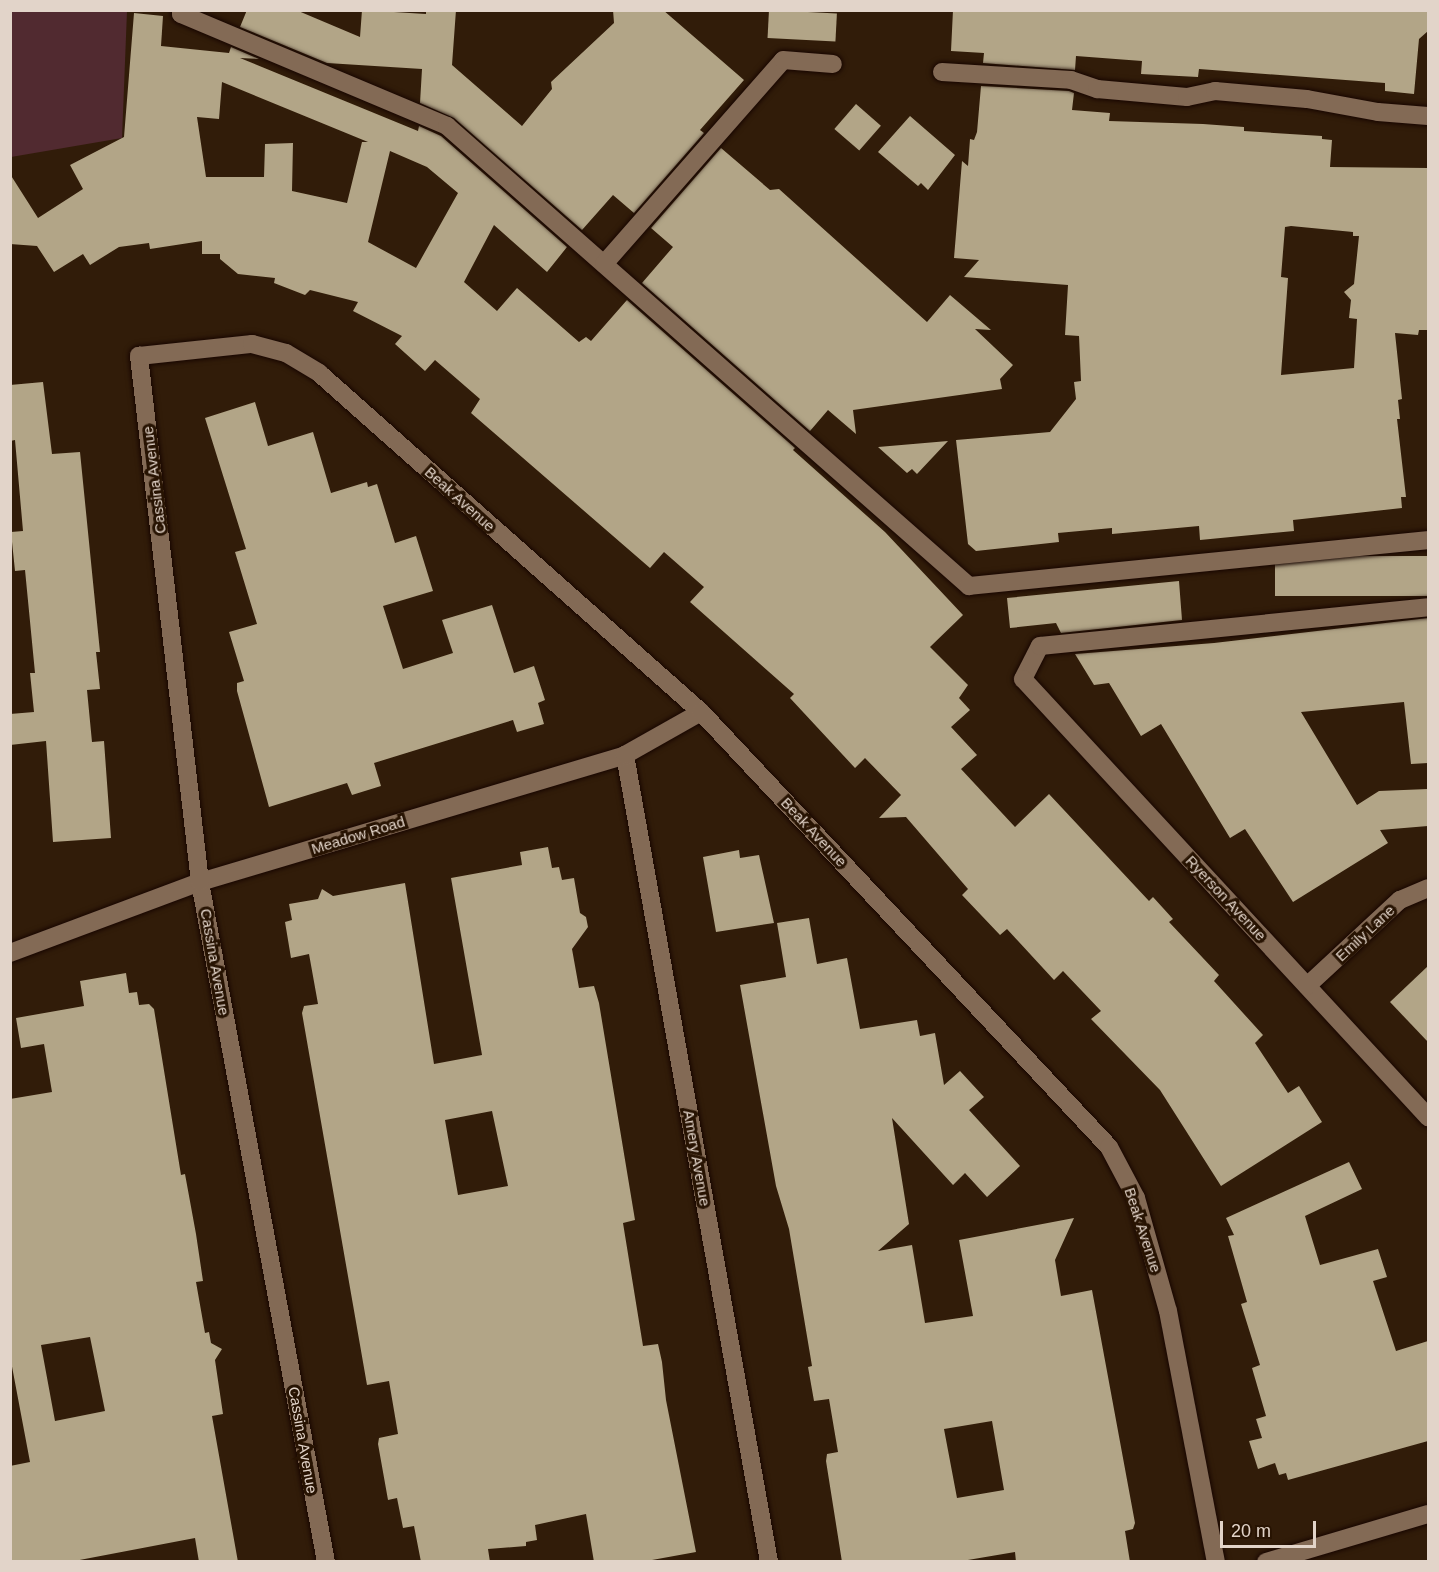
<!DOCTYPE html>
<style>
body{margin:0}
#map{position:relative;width:1439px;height:1572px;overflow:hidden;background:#311c09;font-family:Helvetica,sans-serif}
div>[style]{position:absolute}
.green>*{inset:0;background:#512a30}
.building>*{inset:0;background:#b2a587;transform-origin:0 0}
.roads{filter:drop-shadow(0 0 2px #180600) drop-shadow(0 0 2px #180600)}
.lane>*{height:18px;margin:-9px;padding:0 9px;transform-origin:9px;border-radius:9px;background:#836a55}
.street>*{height:18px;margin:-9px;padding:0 9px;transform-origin:9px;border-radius:9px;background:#836a55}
span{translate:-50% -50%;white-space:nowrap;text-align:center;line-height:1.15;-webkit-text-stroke:6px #271302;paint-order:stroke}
.street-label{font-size:15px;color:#e2d4c9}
.frame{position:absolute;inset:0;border:12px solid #e2d4c9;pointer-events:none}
.scale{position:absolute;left:1220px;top:1521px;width:96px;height:27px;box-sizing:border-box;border:3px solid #e2d4c9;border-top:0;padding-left:8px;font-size:18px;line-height:21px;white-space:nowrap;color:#e2d4c9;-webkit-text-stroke:4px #271302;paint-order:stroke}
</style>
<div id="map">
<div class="green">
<div style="clip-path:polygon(11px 10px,127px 11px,122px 138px,11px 157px)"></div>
</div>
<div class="building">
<div style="clip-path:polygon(247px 10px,296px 10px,360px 37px,362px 10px,426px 14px,426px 10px,456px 10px,452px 65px,522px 126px,552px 89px,551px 82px,614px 23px,613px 10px,663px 10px,744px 80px,700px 130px,704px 133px,634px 213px,613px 195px,582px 230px,454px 118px,420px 103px,422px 69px,327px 63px,240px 27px)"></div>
<div style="left:769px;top:10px;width:68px;height:28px;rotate:3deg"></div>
<div style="clip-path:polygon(953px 10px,1428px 10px,1428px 31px,1419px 39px,1414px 94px,1385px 91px,1385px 83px,1199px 69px,1198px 77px,1141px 74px,1142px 61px,1076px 56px,1075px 70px,983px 63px,984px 53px,951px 51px)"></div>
<div style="clip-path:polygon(evenodd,134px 13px,163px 16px,161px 46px,229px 53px,231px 47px,259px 59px,240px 58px,418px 131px,419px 126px,441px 136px,567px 247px,547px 272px,494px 225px,464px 282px,497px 311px,517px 288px,579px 342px,586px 337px,591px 341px,627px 300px,795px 448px,793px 450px,885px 532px,963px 615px,930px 647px,968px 685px,959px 698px,970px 710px,951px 727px,977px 755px,961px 769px,1015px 827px,1049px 794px,1149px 901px,1153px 897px,1173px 919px,1169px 922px,1219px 975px,1214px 981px,1263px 1035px,1255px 1043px,1288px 1093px,1299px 1086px,1322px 1122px,1221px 1186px,1160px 1090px,1091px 1019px,1101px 1011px,1063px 971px,1054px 980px,1007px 929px,1000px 935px,962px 895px,968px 889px,906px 817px,879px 818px,901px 795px,865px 758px,855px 768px,790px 698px,794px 694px,690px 602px,704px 587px,664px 552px,650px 568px,471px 413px,480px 399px,435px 360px,425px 371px,395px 344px,402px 336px,353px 311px,358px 302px,310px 290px,305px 295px,274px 283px,275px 278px,238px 274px,220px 259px,220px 254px,202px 254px,202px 241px,150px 249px,149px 243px,119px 247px,90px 265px,83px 254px,54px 272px,37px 246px,10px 244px,10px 174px,38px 218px,83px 189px,70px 165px,124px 137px,134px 13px,222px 82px,368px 142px,362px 142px,347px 203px,292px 191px,293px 143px,265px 144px,264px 177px,206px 177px,197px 117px,219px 119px,222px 82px,134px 13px,390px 151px,427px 167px,458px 193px,416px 268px,368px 242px,390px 151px)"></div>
<div style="clip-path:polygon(evenodd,981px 86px,1069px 91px,1074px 93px,1072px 110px,1110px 113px,1109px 121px,1203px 124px,1244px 127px,1244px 131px,1322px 136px,1322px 139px,1332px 140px,1330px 167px,1428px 168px,1428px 330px,1419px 330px,1418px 335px,1395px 333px,1402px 399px,1398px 400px,1400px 419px,1397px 419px,1406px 497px,1401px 497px,1402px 508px,1293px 520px,1294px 531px,1200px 540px,1199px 526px,1112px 534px,1112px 528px,1058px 533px,1059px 542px,976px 551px,968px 544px,956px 440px,1050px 432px,1076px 399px,1074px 382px,1081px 381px,1079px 336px,1065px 335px,1068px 285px,964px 277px,979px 260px,954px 258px,962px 161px,968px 166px,970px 139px,974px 140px,977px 132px,981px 86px,1291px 226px,1353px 232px,1353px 236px,1359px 236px,1354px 284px,1344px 292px,1351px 300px,1349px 318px,1357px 319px,1354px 368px,1281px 375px,1288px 278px,1281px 277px,1285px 227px,1291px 226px)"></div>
<div style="left:856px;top:104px;width:33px;height:33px;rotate:41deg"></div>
<div style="clip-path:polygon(910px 116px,955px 155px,928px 190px,921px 183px,918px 186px,878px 152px)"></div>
<div style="clip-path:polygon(721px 148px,770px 190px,779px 189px,927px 322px,950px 295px,991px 330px,975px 329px,1013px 365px,1000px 379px,1002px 389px,853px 410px,856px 434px,828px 410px,810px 431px,642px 283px,673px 247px,651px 228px)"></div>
<div style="clip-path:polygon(43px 382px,52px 454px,80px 452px,100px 652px,96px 652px,100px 689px,87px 690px,92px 742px,104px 741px,111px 838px,53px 842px,46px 741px,10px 745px,10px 714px,34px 712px,30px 673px,35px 673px,25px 570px,15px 571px,11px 532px,23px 531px,15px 440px,10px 441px,10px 385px)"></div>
<div style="clip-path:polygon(255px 402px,268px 446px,313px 432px,331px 493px,367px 482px,368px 487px,377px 484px,395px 543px,416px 536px,433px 591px,383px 606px,403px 669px,453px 653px,442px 620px,492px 605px,514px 673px,534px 666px,545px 700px,538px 703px,544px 724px,517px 732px,513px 720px,374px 763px,381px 786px,352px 795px,347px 783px,269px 807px,237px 691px,237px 683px,244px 681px,229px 632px,257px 624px,235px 552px,246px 549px,205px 418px)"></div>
<div style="clip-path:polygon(948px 441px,917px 474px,912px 469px,907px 473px,878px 447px)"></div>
<div style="left:1428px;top:556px;width:40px;height:153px;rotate:90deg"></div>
<div style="clip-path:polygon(1179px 581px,1182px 620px,1061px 633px,1056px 623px,1010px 628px,1007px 598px)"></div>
<div style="clip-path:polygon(1428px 618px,1428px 763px,1411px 764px,1404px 702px,1301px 712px,1357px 805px,1379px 791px,1428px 789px,1428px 826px,1380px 830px,1388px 843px,1293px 902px,1245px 829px,1230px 838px,1161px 724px,1141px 736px,1109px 683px,1094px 685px,1075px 654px,1214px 643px)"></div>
<div style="clip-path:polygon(evenodd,548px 847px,552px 868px,559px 867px,562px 880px,574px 878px,580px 913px,586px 917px,588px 927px,572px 949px,579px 988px,594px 986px,599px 1003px,635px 1220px,623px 1223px,643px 1346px,658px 1344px,662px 1362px,666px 1400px,696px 1552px,641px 1562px,594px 1562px,586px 1514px,535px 1525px,537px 1540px,526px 1542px,526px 1546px,488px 1549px,490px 1562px,421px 1562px,414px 1526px,403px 1528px,397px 1498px,388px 1500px,378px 1444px,379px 1438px,398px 1434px,389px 1381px,367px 1385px,302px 1013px,304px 1006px,318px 1004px,309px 954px,291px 958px,285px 922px,292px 920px,289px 904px,318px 899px,322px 889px,333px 896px,405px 883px,434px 1064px,482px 1055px,451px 878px,522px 865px,520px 852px,548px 847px,492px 1111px,508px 1186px,458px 1195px,445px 1120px,492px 1111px)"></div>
<div style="clip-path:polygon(739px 850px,740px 858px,759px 855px,774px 923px,716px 932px,703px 857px)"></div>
<div style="clip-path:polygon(evenodd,809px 918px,817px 964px,847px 958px,860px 1029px,917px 1020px,920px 1036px,935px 1033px,944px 1085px,960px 1071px,984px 1097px,969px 1110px,1020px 1166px,987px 1197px,965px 1173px,953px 1185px,892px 1118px,909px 1224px,878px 1251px,912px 1245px,925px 1323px,973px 1316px,959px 1240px,1074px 1218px,1055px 1260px,1061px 1296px,1092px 1290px,1135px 1523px,1133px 1529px,1125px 1531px,1130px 1562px,1016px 1562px,1015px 1552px,956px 1562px,842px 1562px,826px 1461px,827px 1454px,838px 1452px,829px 1399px,814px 1401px,808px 1367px,812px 1366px,789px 1229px,776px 1186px,740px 985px,786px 977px,777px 923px,809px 918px,992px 1421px,1004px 1490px,957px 1498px,944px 1429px,992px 1421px)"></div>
<div style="clip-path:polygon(1428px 966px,1428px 1042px,1390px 1002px)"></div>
<div style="clip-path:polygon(evenodd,126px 973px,129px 993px,137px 992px,139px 1005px,149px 1004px,154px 1009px,181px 1175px,185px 1174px,196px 1234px,203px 1281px,196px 1282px,205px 1333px,209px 1332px,211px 1343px,222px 1349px,215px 1360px,223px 1414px,212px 1416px,238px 1562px,199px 1562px,195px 1538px,69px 1562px,10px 1562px,10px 1466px,30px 1462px,10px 1356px,10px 1099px,52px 1092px,44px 1044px,21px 1048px,16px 1018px,84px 1006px,80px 981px,126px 973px,90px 1337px,105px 1411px,55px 1421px,41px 1345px,90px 1337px)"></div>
<div style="clip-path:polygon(1349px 1162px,1362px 1189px,1305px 1216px,1320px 1265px,1378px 1249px,1387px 1277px,1373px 1281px,1396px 1351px,1428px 1341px,1428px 1441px,1288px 1480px,1286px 1473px,1279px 1475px,1275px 1463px,1258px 1469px,1249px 1441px,1262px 1438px,1256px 1419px,1266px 1416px,1252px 1368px,1260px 1365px,1241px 1304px,1247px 1302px,1228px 1236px,1234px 1235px,1226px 1218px)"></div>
</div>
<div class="roads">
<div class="lane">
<div style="left:181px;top:10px;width:4px;rotate:90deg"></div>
<div style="left:181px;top:14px;width:289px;rotate:22.8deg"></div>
<div style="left:447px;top:126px;width:696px;rotate:41.39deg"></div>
<div style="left:969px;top:586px;width:461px;rotate:-5.7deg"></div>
<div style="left:942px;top:72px;width:129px;rotate:3.5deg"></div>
<div style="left:1071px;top:80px;width:28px;rotate:19deg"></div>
<div style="left:1097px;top:89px;width:90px;rotate:5.1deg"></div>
<div style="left:1187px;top:97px;width:29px;rotate:-12deg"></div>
<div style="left:1215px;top:91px;width:92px;rotate:5deg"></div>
<div style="left:1307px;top:99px;width:72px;rotate:10.4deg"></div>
<div style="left:1378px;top:112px;width:50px;rotate:4.6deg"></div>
<div style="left:604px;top:264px;width:271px;rotate:-48.7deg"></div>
<div style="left:783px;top:60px;width:50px;rotate:4.6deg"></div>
<div style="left:1023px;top:679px;width:37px;rotate:-63deg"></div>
<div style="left:1040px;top:646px;width:390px;rotate:-5.7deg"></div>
</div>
<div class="street">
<div style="left:1023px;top:679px;width:597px;rotate:47.24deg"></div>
<div style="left:625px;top:755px;width:820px;rotate:79.88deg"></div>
<div style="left:10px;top:953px;width:203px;rotate:-20.5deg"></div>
<div style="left:200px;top:882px;width:444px;rotate:-16.6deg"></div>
<div style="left:625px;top:755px;width:87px;rotate:-29.5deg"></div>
<div style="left:1307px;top:986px;width:127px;rotate:-42.8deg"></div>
<div style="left:1400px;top:900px;width:30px;rotate:-23deg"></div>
<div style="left:326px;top:1562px;width:692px;rotate:-100.5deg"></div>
<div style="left:200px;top:882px;width:530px;rotate:-96.62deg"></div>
<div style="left:139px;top:356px;width:114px;rotate:-6.1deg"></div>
<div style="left:252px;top:344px;width:35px;rotate:15deg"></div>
<div style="left:286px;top:353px;width:39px;rotate:31deg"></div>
<div style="left:319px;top:373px;width:511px;rotate:41.59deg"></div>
<div style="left:701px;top:712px;width:596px;rotate:46.83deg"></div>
<div style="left:1109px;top:1147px;width:58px;rotate:62.1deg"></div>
<div style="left:1136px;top:1198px;width:117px;rotate:74.2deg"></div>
<div style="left:1168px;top:1311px;width:256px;rotate:79.2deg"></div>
<div style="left:1266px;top:1562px;width:169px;rotate:-16.5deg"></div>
</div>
</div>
<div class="street-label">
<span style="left:154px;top:480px;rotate:-97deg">Cassina Avenue</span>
<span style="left:460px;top:499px;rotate:42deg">Beak Avenue</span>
<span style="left:814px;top:832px;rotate:47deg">Beak Avenue</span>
<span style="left:358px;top:835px;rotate:-17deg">Meadow Road</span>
<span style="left:1226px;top:898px;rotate:47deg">Ryerson Avenue</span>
<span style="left:1365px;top:933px;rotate:-43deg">Emily Lane</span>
<span style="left:215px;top:962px;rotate:80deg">Cassina Avenue</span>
<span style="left:697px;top:1158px;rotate:80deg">Amery Avenue</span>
<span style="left:1143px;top:1230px;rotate:72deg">Beak Avenue</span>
<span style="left:303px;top:1440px;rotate:80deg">Cassina Avenue</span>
</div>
<div class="frame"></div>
<div class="scale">20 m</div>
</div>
